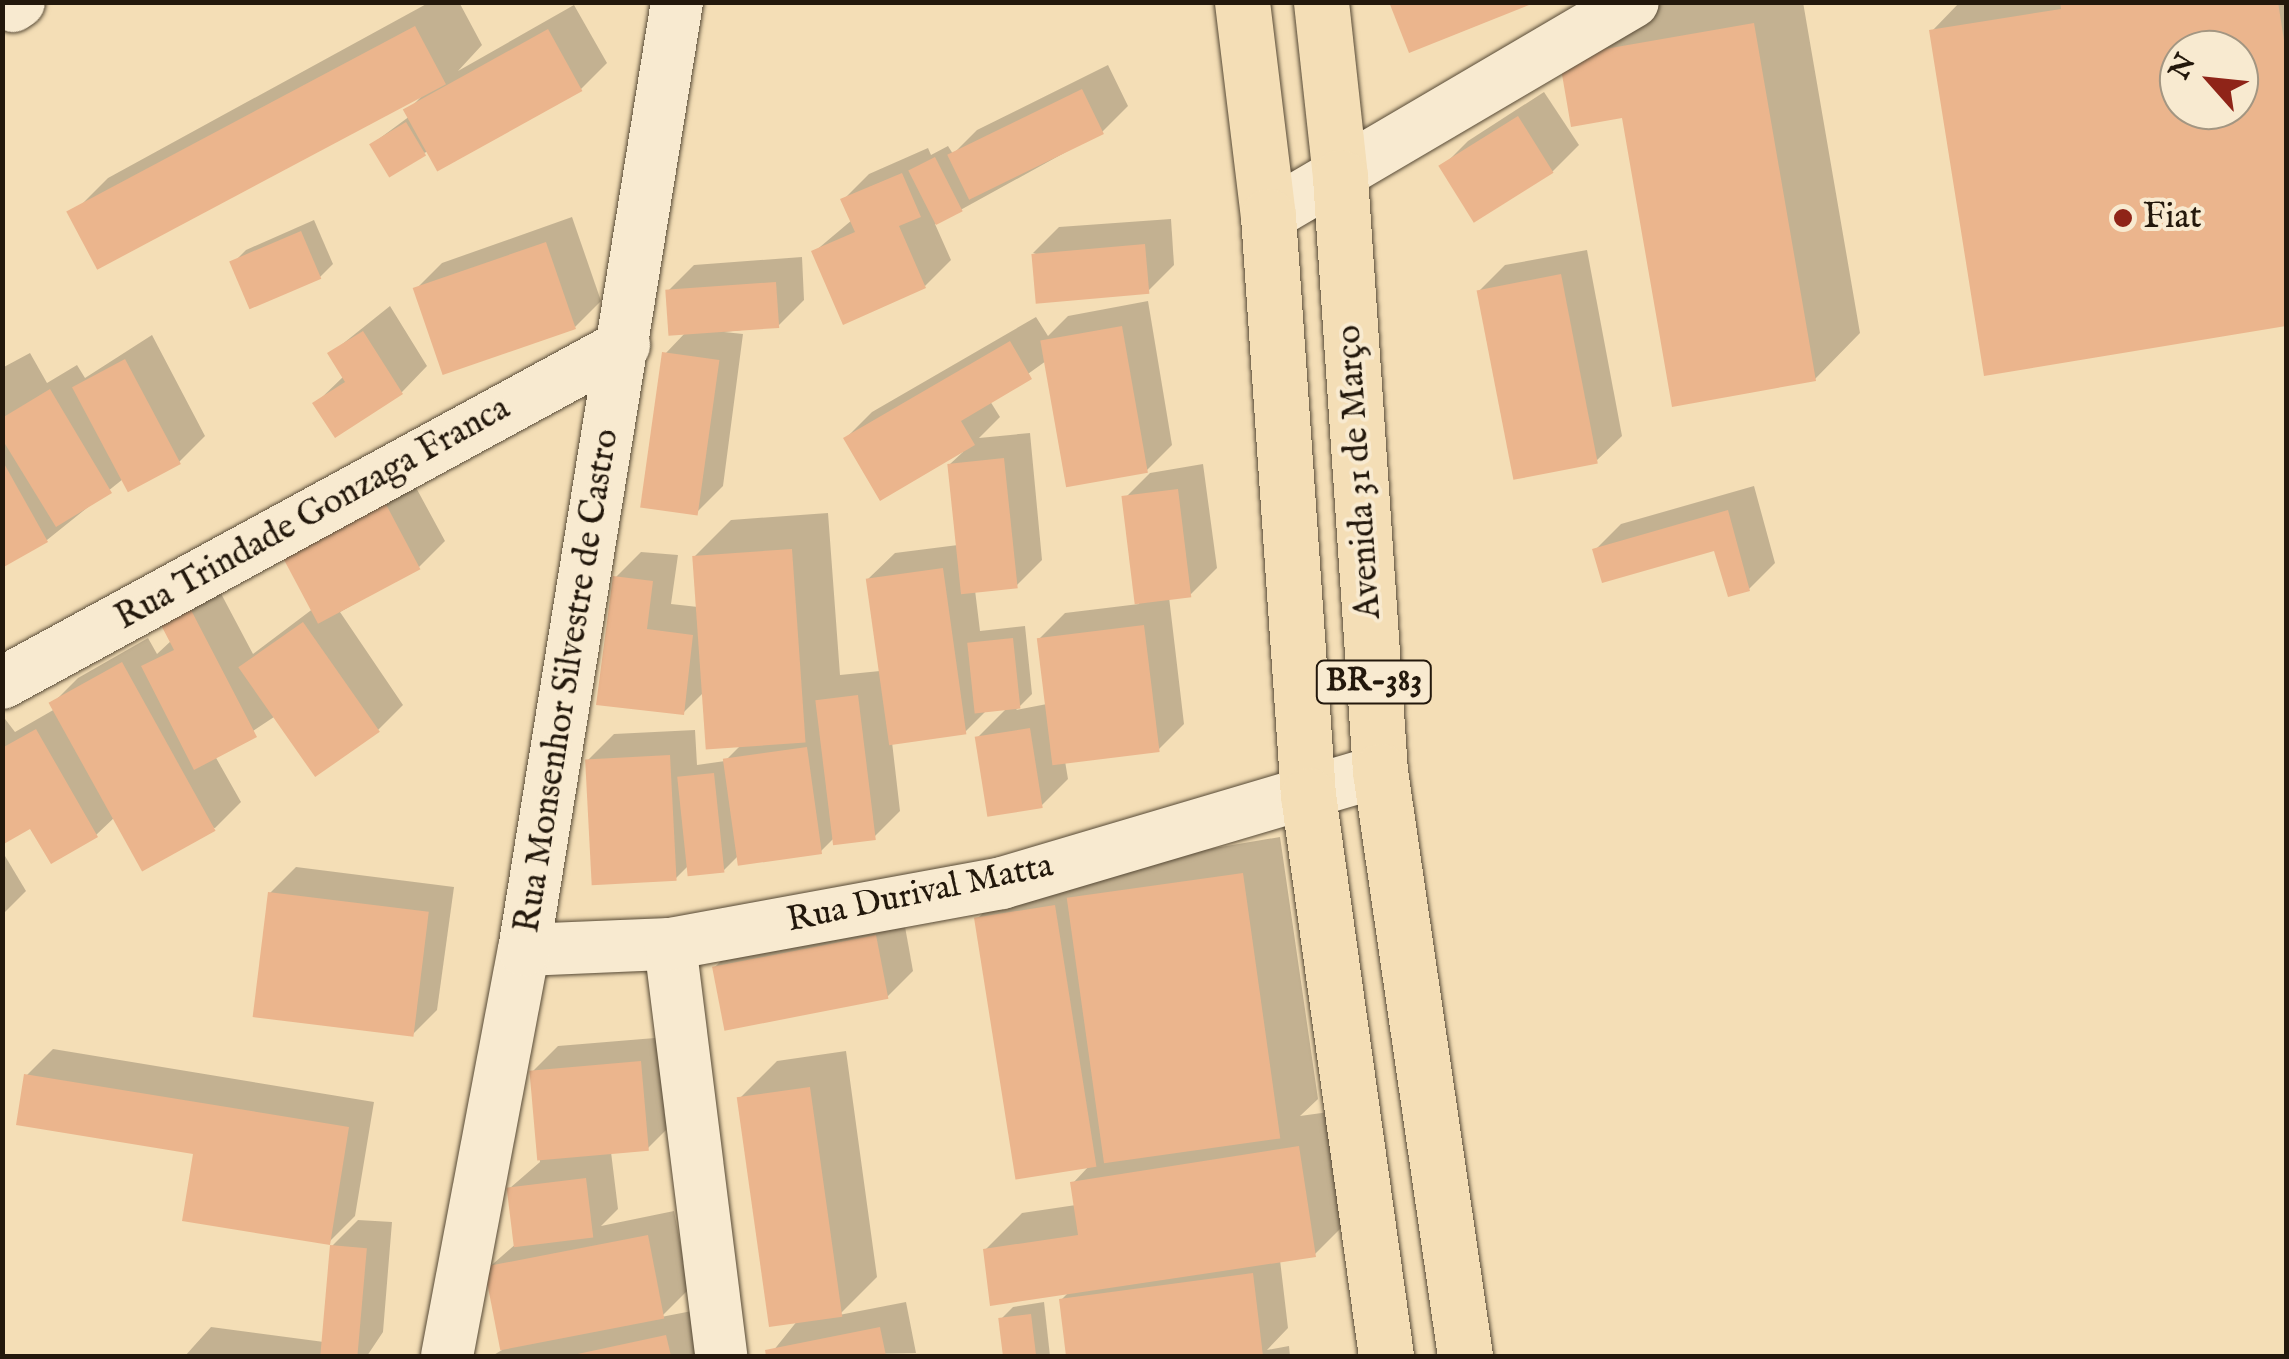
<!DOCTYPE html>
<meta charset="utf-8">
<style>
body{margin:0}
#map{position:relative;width:2289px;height:1359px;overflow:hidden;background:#f4deb6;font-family:"IM FELL English",serif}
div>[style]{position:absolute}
.shadow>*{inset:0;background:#0003}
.building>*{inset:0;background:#ebb58d;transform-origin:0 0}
.roads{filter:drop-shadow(0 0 2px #574a36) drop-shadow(0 0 2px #574a36)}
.minor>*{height:52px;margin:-26px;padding:0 26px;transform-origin:26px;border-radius:26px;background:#f8ead0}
.primary>*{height:55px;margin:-27.5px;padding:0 27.5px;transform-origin:27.5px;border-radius:27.5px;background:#f4deb6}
.dots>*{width:28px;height:28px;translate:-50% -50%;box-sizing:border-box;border:5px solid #f8ead0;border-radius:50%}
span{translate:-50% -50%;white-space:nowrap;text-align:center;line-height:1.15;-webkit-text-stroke:8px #f8ead0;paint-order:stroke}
.shield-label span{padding:2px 8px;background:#f8ead0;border:2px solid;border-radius:8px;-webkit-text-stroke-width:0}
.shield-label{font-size:32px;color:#23180c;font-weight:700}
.poi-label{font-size:35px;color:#23180c}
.left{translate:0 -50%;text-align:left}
.street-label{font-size:35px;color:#23180c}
.frame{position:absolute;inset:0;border:5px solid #23180c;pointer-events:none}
.north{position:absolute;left:2159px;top:30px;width:100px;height:100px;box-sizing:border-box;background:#f8ead0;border:2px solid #a39682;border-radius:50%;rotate:297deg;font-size:28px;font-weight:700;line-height:40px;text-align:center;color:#23180c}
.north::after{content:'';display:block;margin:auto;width:35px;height:45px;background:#8f2418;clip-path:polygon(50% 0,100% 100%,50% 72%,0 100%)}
</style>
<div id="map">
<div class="shadow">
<div style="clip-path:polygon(430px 2px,459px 2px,482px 45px,458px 71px,574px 5px,607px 63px,581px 89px,424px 153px,372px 144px,410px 116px,407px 111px,423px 95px,71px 215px,108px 178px)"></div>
<div style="clip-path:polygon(1663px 2px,1803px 2px,1860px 333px,1815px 379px,1624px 115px,1573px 124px,1607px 12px)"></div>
<div style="clip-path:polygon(evenodd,1960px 2px,2286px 2px,2286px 324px,1986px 373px,1932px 31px,1960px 2px,2179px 50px,2239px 50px,2239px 110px,2179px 110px,2179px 50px)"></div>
<div style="clip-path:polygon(1108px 65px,1128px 106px,1102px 132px,935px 224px,951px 260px,925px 286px,814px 252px,852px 220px,843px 200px,869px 174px,928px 148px,931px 155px,948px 146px,953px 154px,977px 130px)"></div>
<div style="clip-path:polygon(1544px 92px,1579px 145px,1553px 171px,1475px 220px,1442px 167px,1468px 141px)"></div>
<div style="clip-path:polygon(572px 217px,601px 301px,575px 327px,416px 289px,442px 263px)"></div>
<div style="clip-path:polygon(1171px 219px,1174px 265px,1148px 291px,1033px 253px,1059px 227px)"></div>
<div style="clip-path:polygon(314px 220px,333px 264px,320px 277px,233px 263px,246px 250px)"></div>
<div style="clip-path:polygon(1587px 250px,1622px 436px,1595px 462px,1479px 291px,1505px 265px)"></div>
<div style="clip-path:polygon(802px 257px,804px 300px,778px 326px,724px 332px,743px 334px,723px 486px,697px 512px,665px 354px,686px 332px,668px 291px,694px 265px)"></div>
<div style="clip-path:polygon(1148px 301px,1172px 445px,1146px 471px,1046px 361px,990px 401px,1000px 417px,979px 438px,1030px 433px,1042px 560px,1016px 586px,975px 590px,980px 631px,1025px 626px,1032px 694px,1016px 710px,1047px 704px,1039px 639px,1065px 613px,1139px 604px,1124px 499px,1150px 473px,1203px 464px,1217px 568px,1191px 594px,1169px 597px,1184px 724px,1158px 750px,1065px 761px,1068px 779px,1042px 805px,977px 738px,1007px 708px,986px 711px,964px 733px,892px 742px,900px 811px,874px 837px,834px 838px,821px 851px,738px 856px,724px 870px,689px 865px,675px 879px,588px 760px,614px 734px,695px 730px,697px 765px,725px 761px,741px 745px,704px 692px,683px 713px,615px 578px,641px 552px,678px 555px,671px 604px,698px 607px,694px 557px,731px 520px,828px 513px,840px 675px,880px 671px,868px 579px,895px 553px,958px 545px,950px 464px,963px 452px,846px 438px,872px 412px,1036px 317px,1048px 336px,1068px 316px)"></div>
<div style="clip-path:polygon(390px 306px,427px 366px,402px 392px,316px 403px,344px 376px,330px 354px)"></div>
<div style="clip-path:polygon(152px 335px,205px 436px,179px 462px,123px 479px,47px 540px,2px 565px,2px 368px,30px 353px,47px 383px,77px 365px,85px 378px)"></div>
<div style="clip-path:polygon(407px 471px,445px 541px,419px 567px,340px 612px,403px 705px,377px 731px,274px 717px,215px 756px,241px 802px,215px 828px,116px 816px,96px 835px,31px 825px,2px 842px,2px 715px,15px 732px,55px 709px,52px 704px,78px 678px,148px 638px,157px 654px,172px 640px,164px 625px,217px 586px,253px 654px,314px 608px)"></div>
<div style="clip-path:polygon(1754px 486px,1775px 563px,1749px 589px,1716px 548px,1595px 550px,1621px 524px)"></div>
<div style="clip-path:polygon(1280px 837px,1318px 1099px,1300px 1116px,1336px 1111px,1351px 1218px,1314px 1255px,1280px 1260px,1288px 1328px,1267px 1350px,1289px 1346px,1290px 1356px,1069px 1356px,1061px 1300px,1069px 1292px,985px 1250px,1022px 1213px,1076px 1205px,1073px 1183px,1090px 1165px,977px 919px,1014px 882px)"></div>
<div style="clip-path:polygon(2px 851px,26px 891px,2px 915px)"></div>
<div style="clip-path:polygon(296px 867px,454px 887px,437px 1010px,411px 1036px,270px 893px)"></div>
<div style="clip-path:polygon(902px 910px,913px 971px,887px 997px,714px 968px,740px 941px)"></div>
<div style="clip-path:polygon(667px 1037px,674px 1122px,648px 1148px,611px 1152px,618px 1209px,601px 1226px,674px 1211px,689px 1289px,661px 1317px,692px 1311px,701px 1356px,492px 1356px,502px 1350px,486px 1270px,517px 1243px,510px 1188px,540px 1162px,532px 1072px,558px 1046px)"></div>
<div style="clip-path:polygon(53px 1049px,374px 1102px,355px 1216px,329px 1242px,196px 1152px,27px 1075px)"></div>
<div style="clip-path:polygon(846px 1051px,877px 1277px,839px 1315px,906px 1302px,916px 1353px,769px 1356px,798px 1320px,740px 1098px,777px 1061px)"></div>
<div style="clip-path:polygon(358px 1220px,392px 1222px,383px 1332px,367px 1356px,185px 1356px,211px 1327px,324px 1342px,332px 1246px)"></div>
<div style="clip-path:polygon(1044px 1302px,1050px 1356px,1005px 1356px,1000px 1320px,1013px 1307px)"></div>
</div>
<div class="building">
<div style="clip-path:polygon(1389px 2px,1534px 2px,1534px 3px,1409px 53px)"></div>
<div style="clip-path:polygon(evenodd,2060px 2px,2278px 2px,2286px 53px,2286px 326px,1984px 376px,1929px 30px,2061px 9px,2060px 2px,2179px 50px,2239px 50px,2239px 110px,2179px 110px,2179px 50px)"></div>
<div style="clip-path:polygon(1754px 23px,1816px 381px,1672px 407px,1622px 118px,1571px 127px,1559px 57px)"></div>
<div style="left:415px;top:26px;width:66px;height:395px;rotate:62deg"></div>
<div style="left:548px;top:29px;width:71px;height:166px;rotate:61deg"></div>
<div style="left:1082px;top:89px;width:50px;height:150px;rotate:64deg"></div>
<div style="left:1518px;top:116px;width:67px;height:94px;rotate:58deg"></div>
<div style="left:406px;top:122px;width:39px;height:43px;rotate:59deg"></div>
<div style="left:935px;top:157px;width:61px;height:30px;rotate:63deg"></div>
<div style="clip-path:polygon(902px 173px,921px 217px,899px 226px,926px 288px,843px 325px,811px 251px,855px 232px,840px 199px)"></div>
<div style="left:301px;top:231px;width:52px;height:78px;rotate:67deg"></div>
<div style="left:546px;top:242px;width:92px;height:141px;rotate:71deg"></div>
<div style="left:1145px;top:244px;width:50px;height:114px;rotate:85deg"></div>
<div style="left:1561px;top:274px;width:193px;height:86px;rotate:79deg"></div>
<div style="left:776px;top:282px;width:46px;height:111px;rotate:86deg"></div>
<div style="left:1122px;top:326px;width:149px;height:83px;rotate:80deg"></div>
<div style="clip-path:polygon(363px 331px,403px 394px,335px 438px,312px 403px,345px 382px,327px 353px)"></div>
<div style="clip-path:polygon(1010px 341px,1032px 379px,961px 421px,975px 445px,880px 501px,843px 438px)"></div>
<div style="left:662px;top:352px;width:58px;height:157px;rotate:8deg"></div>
<div style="left:125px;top:359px;width:119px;height:60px;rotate:62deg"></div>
<div style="clip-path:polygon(50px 389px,112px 493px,56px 527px,2px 439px,2px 418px)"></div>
<div style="left:1004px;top:458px;width:131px;height:57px;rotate:84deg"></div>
<div style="clip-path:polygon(2px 460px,48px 542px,2px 568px)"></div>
<div style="left:1178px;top:489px;width:109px;height:57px;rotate:83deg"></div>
<div style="left:381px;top:495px;width:84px;height:116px;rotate:62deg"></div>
<div style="clip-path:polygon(1728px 510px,1750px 591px,1728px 597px,1714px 551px,1602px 583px,1592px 549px)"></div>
<div style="left:792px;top:549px;width:194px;height:100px;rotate:86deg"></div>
<div style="left:943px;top:568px;width:168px;height:78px;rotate:82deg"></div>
<div style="clip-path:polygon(613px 576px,653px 581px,647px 629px,693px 635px,684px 715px,596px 705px)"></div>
<div style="clip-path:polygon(191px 610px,257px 737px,194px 770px,141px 666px,174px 650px,161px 625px)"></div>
<div style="left:303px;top:622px;width:134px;height:79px;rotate:55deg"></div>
<div style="left:1144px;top:625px;width:128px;height:108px;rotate:83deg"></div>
<div style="left:1013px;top:638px;width:71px;height:46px;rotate:84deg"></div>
<div style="left:122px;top:662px;width:193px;height:84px;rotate:61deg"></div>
<div style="left:858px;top:695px;width:146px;height:43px;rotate:83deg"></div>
<div style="left:1030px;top:728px;width:81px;height:56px;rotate:81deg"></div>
<div style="clip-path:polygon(36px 729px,98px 837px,51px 864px,30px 829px,2px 845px,2px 748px)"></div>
<div style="left:807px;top:747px;width:108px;height:85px;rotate:82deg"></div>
<div style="left:670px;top:755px;width:126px;height:85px;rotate:87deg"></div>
<div style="left:714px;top:773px;width:100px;height:37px;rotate:84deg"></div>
<div style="left:1243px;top:873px;width:268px;height:178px;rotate:82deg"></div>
<div style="left:268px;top:892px;width:162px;height:126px;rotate:7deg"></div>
<div style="left:1055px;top:905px;width:265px;height:82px;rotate:81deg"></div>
<div style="left:876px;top:935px;width:65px;height:167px;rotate:79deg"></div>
<div style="left:641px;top:1061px;width:90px;height:112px;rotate:85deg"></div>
<div style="clip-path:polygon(24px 1074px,349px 1127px,330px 1245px,182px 1221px,193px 1154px,16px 1125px)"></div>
<div style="left:810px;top:1087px;width:232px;height:74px;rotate:82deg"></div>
<div style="clip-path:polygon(1299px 1146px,1316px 1257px,990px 1306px,983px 1249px,1078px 1235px,1070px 1182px)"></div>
<div style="left:586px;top:1178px;width:60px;height:80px;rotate:83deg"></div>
<div style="left:648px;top:1235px;width:85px;height:167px;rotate:79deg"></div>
<div style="left:330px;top:1245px;width:37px;height:111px;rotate:5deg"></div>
<div style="clip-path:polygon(1253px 1273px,1263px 1356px,1066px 1356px,1059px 1299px)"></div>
<div style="left:1031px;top:1314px;width:42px;height:33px;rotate:83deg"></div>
<div style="clip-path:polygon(880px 1327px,886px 1356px,766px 1356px,765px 1350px)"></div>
<div style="clip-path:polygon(666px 1335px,671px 1356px,573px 1356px,573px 1355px)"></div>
</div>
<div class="roads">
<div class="minor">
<div style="left:13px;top:6px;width:7px;rotate:-34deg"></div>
<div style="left:1268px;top:216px;width:423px;rotate:-30.4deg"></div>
<div style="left:2px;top:683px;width:708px;rotate:-28.52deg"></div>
<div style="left:670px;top:944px;width:415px;rotate:82.9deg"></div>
<div style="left:524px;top:950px;width:146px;rotate:-2.4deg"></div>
<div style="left:670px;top:944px;width:338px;rotate:-10.4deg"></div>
<div style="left:1002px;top:883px;width:394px;rotate:-16.5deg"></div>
<div style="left:447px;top:1356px;width:413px;rotate:-79.3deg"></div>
<div style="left:524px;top:950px;width:960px;rotate:-80.83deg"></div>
</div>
<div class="primary">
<div style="left:1242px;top:2px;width:216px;rotate:83.1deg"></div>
<div style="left:1268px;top:216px;width:580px;rotate:86.05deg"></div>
<div style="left:1308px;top:795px;width:566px;rotate:82.08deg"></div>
<div style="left:1321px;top:2px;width:176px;rotate:83.8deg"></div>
<div style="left:1340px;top:177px;width:595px;rotate:86.15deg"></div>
<div style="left:1380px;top:771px;width:591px;rotate:81.73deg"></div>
</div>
</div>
<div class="dots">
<div style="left:2123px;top:218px;background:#8f2418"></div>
</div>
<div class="shield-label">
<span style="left:1374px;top:682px">BR-383</span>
</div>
<div class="poi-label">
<span class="left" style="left:2143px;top:218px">Fiat</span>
</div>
<div class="street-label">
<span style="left:1360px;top:472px;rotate:-94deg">Avenida 31 de Março</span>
<span style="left:313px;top:514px;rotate:-29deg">Rua Trindade Gonzaga Franca</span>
<span style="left:568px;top:681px;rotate:-81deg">Rua Monsenhor Silvestre de Castro</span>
<span style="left:920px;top:894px;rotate:-12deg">Rua Durival Matta</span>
</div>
<div class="frame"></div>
<div class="north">N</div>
</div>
